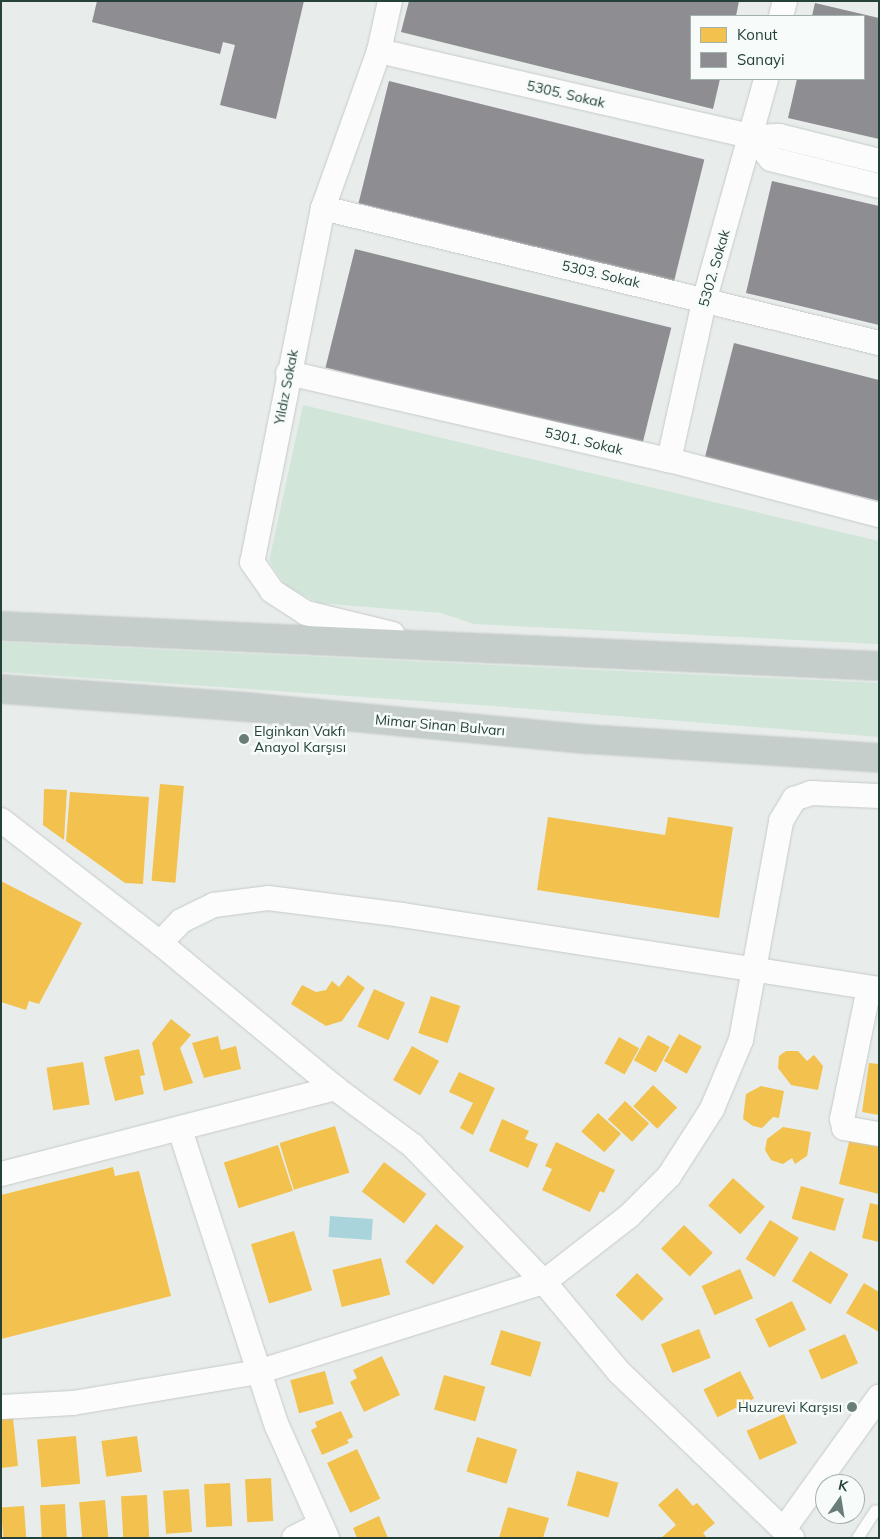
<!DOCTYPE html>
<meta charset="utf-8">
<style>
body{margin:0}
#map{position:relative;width:880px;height:1539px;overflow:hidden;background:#e8edeb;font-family:Mulish,sans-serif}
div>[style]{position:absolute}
.green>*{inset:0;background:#d1e6d8}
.water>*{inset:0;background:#a9d4db;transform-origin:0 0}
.homes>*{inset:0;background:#f2c14e;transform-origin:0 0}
.industry>*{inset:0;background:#8d8d92;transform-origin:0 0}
.roads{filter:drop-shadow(0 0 1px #c5cac8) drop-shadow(0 0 1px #c5cac8)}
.service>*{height:11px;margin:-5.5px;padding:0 5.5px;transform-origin:5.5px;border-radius:5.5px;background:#fcfcfc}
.minor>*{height:24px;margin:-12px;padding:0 12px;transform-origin:12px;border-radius:12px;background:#fcfcfc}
.trunk>*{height:28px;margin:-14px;padding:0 14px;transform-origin:14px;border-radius:14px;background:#c6cecc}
.dots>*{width:14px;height:14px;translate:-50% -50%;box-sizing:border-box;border:2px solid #f7fbf9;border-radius:50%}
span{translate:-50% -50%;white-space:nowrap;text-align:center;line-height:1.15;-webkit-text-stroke:5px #f7fbf9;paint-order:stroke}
.street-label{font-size:14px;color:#24423a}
.poi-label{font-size:14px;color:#24423a}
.left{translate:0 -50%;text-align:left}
.right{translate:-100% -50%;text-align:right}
.frame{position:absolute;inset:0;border:2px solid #24423a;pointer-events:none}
.legend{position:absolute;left:690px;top:15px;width:175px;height:65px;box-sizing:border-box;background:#f7fbf9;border:1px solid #a3b1ad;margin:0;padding:6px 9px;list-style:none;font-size:15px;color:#24423a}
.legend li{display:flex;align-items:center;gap:10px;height:25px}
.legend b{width:25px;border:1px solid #a3b1ad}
.north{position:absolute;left:815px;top:1474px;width:50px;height:50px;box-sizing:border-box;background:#f7fbf9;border:1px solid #a3b1ad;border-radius:50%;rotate:13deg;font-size:14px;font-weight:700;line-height:20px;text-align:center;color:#24423a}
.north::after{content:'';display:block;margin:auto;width:18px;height:22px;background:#697e78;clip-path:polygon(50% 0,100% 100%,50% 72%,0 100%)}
</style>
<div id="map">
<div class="green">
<div style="clip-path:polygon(303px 405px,879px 541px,879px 644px,474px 624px,441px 613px,318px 603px,286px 586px,269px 561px)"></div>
<div style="clip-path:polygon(1px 642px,879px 683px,879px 737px,493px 706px,1px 672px)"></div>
</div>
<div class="water">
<div style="left:330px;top:1216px;width:43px;height:21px;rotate:4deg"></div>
</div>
<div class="homes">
<div style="left:160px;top:784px;width:24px;height:97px;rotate:5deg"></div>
<div style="clip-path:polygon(44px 789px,67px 790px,64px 840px,43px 825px)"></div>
<div style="clip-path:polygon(70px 792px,149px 797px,143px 884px,125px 883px,66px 841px)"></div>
<div style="clip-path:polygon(548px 817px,665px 835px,668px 817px,733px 827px,719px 918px,537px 890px)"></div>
<div style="clip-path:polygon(1px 881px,82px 923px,39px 1004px,29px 1001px,26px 1010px,1px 1002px)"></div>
<div style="clip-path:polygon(348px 975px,365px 988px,342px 1021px,326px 1026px,291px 1004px,302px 985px,316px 992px,326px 990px,332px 981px,339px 987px)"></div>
<div style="left:374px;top:989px;width:34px;height:41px;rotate:24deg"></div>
<div style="left:431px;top:996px;width:31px;height:39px;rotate:19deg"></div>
<div style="clip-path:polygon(171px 1019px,191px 1035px,180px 1048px,193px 1083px,164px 1091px,152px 1043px)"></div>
<div style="left:679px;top:1034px;width:26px;height:31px;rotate:29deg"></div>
<div style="left:648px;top:1035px;width:25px;height:29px;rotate:29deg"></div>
<div style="clip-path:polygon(218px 1036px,221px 1050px,236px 1046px,241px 1069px,204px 1078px,192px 1043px)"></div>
<div style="left:619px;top:1037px;width:23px;height:30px;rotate:29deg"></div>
<div style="left:412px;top:1046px;width:31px;height:39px;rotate:29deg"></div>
<div style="clip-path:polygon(139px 1049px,145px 1075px,140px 1076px,144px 1094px,115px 1101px,104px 1057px)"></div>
<div style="clip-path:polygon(786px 1051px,798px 1051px,807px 1061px,814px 1055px,823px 1066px,818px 1090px,791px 1085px,778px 1068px,779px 1056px)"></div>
<div style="left:83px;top:1062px;width:43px;height:37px;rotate:81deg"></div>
<div style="clip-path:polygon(869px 1063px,879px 1064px,879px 1115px,862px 1112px)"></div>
<div style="clip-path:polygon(459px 1072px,495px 1088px,473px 1135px,460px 1128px,473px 1103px,449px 1092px)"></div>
<div style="left:653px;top:1085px;width:33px;height:29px;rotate:43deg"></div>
<div style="clip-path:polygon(761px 1086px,784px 1091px,779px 1118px,773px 1117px,762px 1128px,753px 1126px,743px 1119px,746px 1094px)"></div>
<div style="left:625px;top:1101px;width:33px;height:25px;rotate:43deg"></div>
<div style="left:598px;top:1113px;width:31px;height:25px;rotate:42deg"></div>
<div style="clip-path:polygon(502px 1119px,529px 1131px,525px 1139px,538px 1144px,528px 1168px,489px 1151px)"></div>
<div style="left:335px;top:1126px;width:49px;height:58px;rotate:73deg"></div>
<div style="clip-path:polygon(783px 1127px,811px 1132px,807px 1156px,795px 1164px,792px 1158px,783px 1164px,771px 1160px,765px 1150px,767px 1139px)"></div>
<div style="clip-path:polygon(851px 1134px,879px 1141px,879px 1194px,839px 1184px)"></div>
<div style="clip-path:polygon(556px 1142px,615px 1170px,604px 1193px,600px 1191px,590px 1212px,542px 1190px,552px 1169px,545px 1166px)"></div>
<div style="left:278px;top:1145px;width:48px;height:57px;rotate:72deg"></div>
<div style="left:384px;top:1162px;width:53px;height:37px;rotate:37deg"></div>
<div style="clip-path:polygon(113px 1167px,115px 1176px,139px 1171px,171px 1296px,1px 1339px,1px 1195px)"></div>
<div style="left:733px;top:1178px;width:43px;height:37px;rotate:42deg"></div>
<div style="left:801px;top:1186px;width:45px;height:34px;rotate:16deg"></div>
<div style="clip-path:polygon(870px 1203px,879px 1205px,879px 1242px,862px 1238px)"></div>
<div style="left:770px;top:1220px;width:34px;height:46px;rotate:32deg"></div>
<div style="left:436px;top:1224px;width:36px;height:49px;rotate:39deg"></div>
<div style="left:684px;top:1225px;width:40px;height:33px;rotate:44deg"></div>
<div style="left:294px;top:1231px;width:62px;height:45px;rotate:73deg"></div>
<div style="left:810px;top:1251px;width:45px;height:35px;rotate:31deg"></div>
<div style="left:381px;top:1258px;width:38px;height:50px;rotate:76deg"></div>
<div style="left:740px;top:1269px;width:32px;height:42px;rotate:66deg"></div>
<div style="left:637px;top:1273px;width:37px;height:31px;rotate:44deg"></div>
<div style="clip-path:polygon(864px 1283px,879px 1292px,879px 1332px,846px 1313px)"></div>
<div style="left:792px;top:1301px;width:32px;height:41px;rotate:64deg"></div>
<div style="left:699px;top:1329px;width:31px;height:41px;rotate:68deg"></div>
<div style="left:501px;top:1330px;width:42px;height:36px;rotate:17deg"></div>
<div style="left:845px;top:1334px;width:32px;height:40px;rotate:66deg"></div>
<div style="clip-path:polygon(382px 1356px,400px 1395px,364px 1412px,350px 1382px,357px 1378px,353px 1370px)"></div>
<div style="left:325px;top:1371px;width:34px;height:36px;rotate:75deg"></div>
<div style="left:740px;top:1371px;width:31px;height:41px;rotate:63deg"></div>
<div style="left:444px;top:1375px;width:43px;height:36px;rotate:16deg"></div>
<div style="clip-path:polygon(341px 1411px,353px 1437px,347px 1440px,349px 1443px,322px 1455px,311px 1430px,317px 1427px,315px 1422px)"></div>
<div style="left:784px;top:1414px;width:32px;height:41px;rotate:66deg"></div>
<div style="clip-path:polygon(13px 1418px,18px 1466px,1px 1468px,1px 1419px)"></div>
<div style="left:76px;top:1436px;width:48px;height:39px;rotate:85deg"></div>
<div style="left:137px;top:1436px;width:36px;height:36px;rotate:82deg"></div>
<div style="left:477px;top:1437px;width:42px;height:36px;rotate:17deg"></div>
<div style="left:357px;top:1449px;width:55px;height:33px;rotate:65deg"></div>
<div style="left:577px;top:1471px;width:43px;height:36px;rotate:16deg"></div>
<div style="left:271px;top:1478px;width:43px;height:26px;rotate:87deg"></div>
<div style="left:230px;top:1483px;width:43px;height:26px;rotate:87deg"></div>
<div style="clip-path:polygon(677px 1488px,693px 1506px,697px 1503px,715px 1523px,703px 1533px,707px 1538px,661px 1538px,676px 1525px,658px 1505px)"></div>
<div style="left:189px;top:1489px;width:43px;height:26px;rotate:86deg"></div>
<div style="left:147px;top:1495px;width:43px;height:26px;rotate:87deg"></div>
<div style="left:105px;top:1500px;width:38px;height:26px;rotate:85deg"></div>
<div style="left:65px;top:1504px;width:34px;height:25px;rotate:87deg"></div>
<div style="left:24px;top:1506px;width:32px;height:23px;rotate:86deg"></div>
<div style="clip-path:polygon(508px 1507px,549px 1518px,543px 1538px,499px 1538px)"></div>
<div style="clip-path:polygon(379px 1516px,388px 1538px,357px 1538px,353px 1528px)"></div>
</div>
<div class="industry">
<div style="clip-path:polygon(97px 1px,304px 1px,276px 119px,220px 105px,235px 45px,223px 42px,220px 54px,92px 22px)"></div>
<div style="clip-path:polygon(409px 1px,739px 1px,736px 16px,691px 16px,691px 79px,720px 79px,713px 109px,401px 32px)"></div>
<div style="clip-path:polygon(815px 3px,879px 18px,879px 139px,788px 118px,797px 79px,864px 79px,864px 16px,812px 16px)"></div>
<div style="left:389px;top:81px;width:325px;height:126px;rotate:14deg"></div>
<div style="clip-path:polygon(772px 181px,879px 206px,879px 325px,746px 293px)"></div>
<div style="left:355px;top:249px;width:326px;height:122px;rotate:14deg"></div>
<div style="clip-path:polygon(734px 343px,879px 380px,879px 501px,705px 457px)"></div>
</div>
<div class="roads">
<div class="service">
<div style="left:857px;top:1538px;width:33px;rotate:-57deg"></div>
</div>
<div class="minor">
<div style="left:390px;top:1px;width:51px;rotate:102.4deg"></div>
<div style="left:379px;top:51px;width:167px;rotate:109.6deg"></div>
<div style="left:323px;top:208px;width:361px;rotate:101.3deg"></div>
<div style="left:252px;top:562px;width:35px;rotate:55deg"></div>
<div style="left:272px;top:591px;width:40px;rotate:32.9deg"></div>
<div style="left:306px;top:613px;width:89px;rotate:13.6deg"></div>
<div style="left:781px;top:16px;width:16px;rotate:-75deg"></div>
<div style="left:379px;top:51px;width:384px;rotate:12.9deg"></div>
<div style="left:753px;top:137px;width:26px;rotate:-2deg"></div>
<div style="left:779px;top:136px;width:103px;rotate:14deg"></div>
<div style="left:753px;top:137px;width:28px;rotate:51deg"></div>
<div style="left:771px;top:159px;width:111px;rotate:14deg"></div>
<div style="left:323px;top:208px;width:572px;rotate:13.65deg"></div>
<div style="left:288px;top:373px;width:391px;rotate:12.9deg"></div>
<div style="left:669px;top:460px;width:217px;rotate:14.7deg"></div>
<div style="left:669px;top:460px;width:166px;rotate:-77.5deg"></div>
<div style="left:705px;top:298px;width:227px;rotate:-74.4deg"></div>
<div style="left:1px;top:820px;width:201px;rotate:37.7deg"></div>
<div style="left:160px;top:943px;width:227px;rotate:39.6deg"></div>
<div style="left:335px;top:1088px;width:97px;rotate:36.6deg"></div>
<div style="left:413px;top:1146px;width:189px;rotate:46.1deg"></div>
<div style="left:544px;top:1282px;width:117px;rotate:50.2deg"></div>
<div style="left:619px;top:1372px;width:240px;rotate:43.8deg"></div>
<div style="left:160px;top:943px;width:30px;rotate:-46deg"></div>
<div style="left:181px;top:921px;width:37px;rotate:-26deg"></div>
<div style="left:214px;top:905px;width:54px;rotate:-7.4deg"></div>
<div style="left:268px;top:898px;width:135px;rotate:7.2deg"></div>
<div style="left:402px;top:915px;width:483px;rotate:8.8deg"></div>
<div style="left:869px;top:988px;width:134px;rotate:101.6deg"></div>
<div style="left:842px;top:1119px;width:9px;rotate:77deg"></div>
<div style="left:844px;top:1128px;width:36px;rotate:10deg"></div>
<div style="left:180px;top:1130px;width:311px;rotate:71.9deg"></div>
<div style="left:277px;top:1426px;width:123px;rotate:65.9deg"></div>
<div style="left:1px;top:1174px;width:345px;rotate:-14.4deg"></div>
<div style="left:1px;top:1407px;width:72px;rotate:-3.2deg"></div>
<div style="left:73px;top:1403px;width:188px;rotate:-9.5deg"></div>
<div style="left:258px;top:1372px;width:300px;rotate:-17.5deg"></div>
<div style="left:544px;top:1282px;width:108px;rotate:-37.8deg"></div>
<div style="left:629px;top:1216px;width:57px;rotate:-45deg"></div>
<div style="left:669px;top:1176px;width:80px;rotate:-57.3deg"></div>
<div style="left:712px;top:1109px;width:75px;rotate:-67.2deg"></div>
<div style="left:741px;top:1040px;width:223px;rotate:-79.6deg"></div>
<div style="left:781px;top:821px;width:26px;rotate:-59deg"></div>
<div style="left:794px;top:799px;width:18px;rotate:-19deg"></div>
<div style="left:811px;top:793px;width:68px;rotate:2.5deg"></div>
<div style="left:784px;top:1529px;width:163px;rotate:-54.3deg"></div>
<div style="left:294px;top:1538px;width:30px;rotate:-27deg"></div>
</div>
<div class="trunk">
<div style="left:1px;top:626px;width:879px;rotate:2.61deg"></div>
<div style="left:1px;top:689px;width:246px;rotate:4.2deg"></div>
<div style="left:246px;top:707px;width:342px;rotate:5.4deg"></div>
<div style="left:587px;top:739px;width:293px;rotate:3.7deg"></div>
</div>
</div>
<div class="dots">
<div style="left:244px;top:739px;background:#697e78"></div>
<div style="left:852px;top:1407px;background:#697e78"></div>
</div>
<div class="street-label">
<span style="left:566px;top:94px;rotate:13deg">5305. Sokak</span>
<span style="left:714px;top:268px;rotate:-74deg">5302. Sokak</span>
<span style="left:601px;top:274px;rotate:13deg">5303. Sokak</span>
<span style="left:286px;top:387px;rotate:-79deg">Yıldız Sokak</span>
<span style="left:584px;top:441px;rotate:13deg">5301. Sokak</span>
<span style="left:440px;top:725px;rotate:5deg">Mimar Sinan Bulvarı</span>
</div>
<div class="poi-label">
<span class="left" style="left:254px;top:739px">Elginkan Vakfı<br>Anayol Karşısı</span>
<span class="right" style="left:842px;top:1407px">Huzurevi Karşısı</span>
</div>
<div class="frame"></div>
<ul class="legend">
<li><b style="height:14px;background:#f2c14e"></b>Konut</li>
<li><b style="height:14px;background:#8d8d92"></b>Sanayi</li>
</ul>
<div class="north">K</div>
</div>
